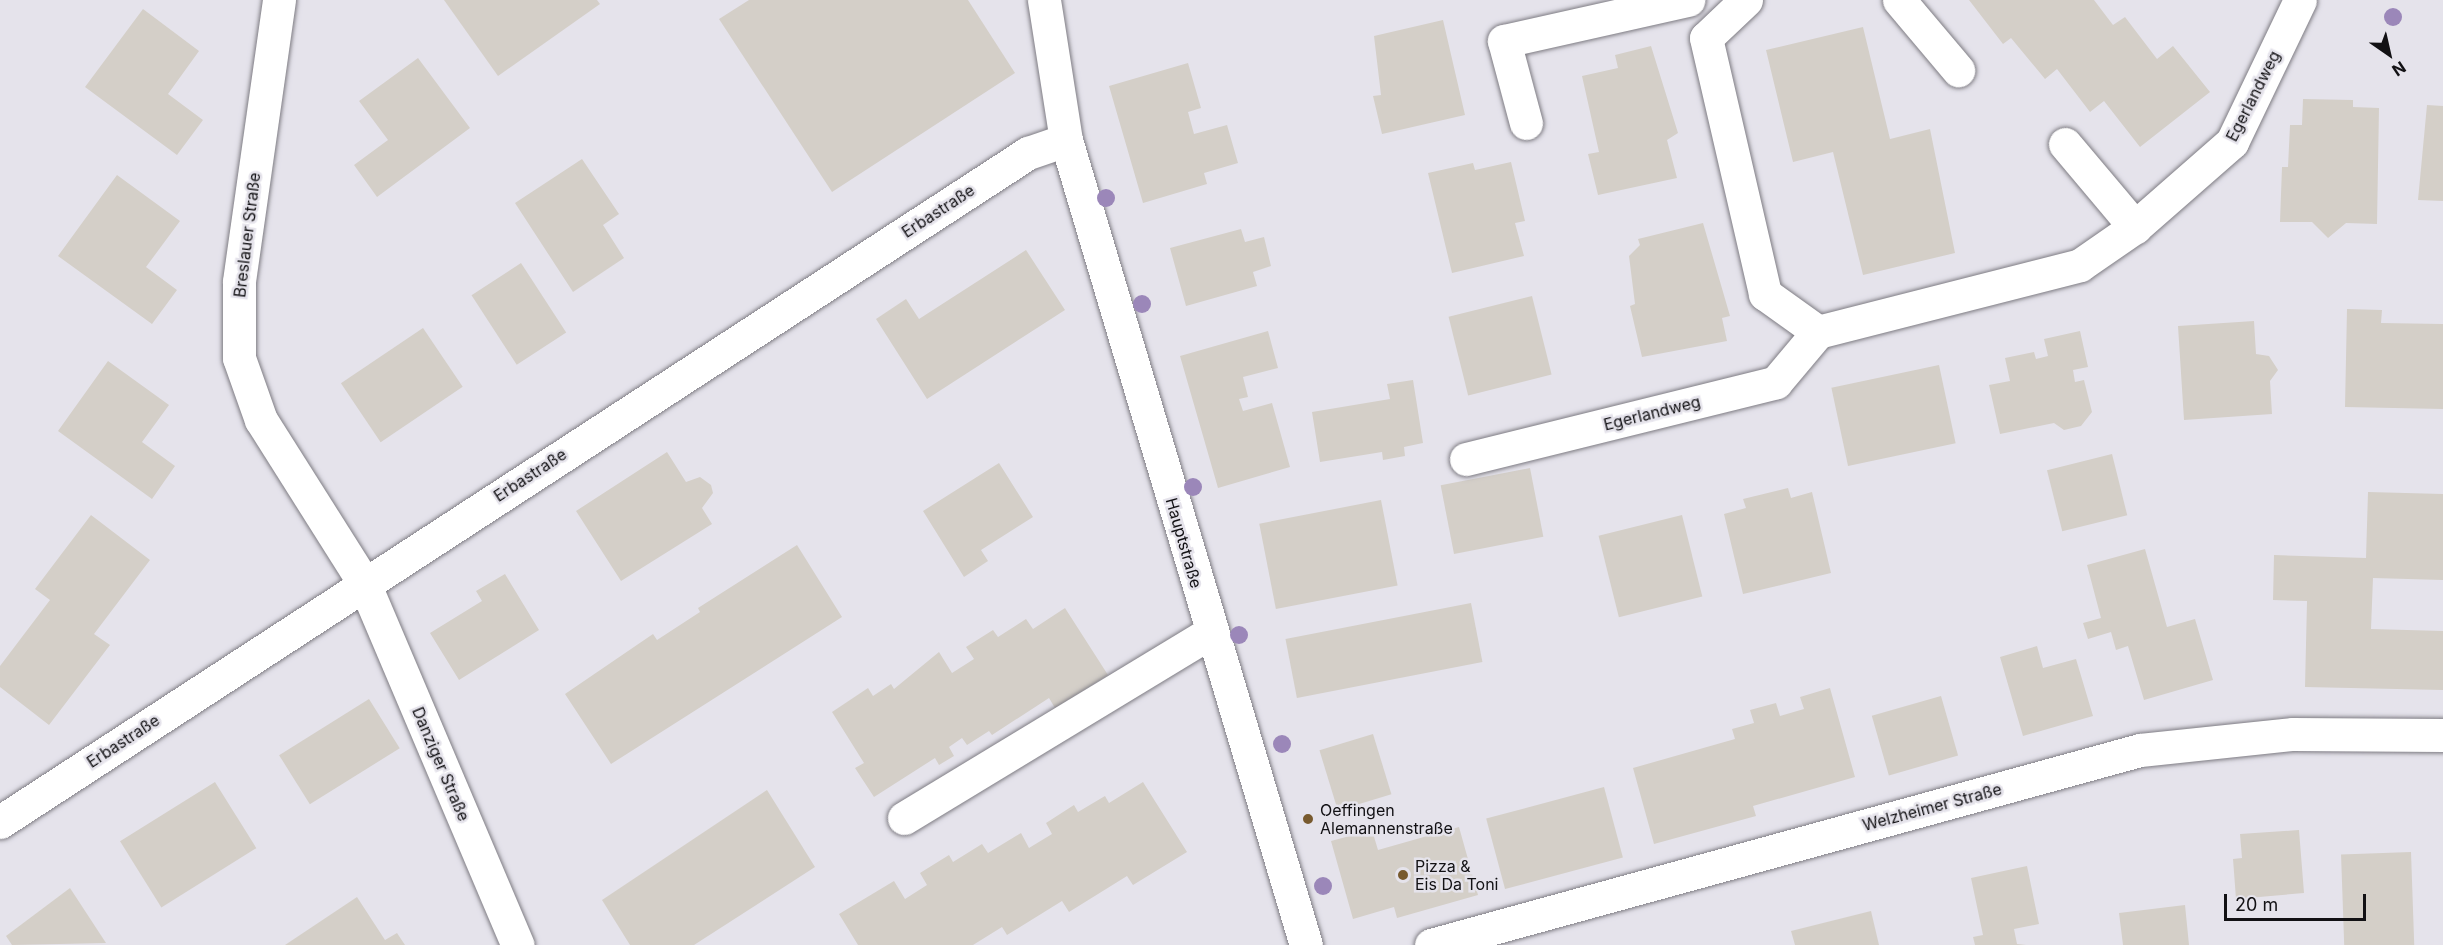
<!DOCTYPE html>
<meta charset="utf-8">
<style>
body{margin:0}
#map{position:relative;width:2443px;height:945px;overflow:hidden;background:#e5e3eb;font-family:Inter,sans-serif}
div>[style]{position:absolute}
.building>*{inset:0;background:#d4cfc8;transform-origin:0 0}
.roads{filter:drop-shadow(0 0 2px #7e7c83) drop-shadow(0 0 2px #7e7c83)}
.minor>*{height:33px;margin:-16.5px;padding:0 16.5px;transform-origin:16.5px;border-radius:16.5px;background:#fff}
.trees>*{width:18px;height:18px;margin:-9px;border-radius:50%;background:#9b87b9}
.dots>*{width:16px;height:16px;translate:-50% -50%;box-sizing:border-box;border:3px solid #e5e3eb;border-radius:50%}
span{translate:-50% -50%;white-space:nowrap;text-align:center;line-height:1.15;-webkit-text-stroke:5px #e5e3eb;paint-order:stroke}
.street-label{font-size:16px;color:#121114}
.poi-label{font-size:16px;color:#121114}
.left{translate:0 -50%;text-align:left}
.north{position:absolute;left:2359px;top:24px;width:60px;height:60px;-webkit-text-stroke:4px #e5e3eb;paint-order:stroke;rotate:146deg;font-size:16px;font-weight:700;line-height:24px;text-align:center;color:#121114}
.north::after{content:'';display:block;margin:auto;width:21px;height:27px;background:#121114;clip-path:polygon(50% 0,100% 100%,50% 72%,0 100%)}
.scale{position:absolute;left:2224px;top:894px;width:142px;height:27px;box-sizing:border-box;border:3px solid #121114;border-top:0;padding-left:8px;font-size:18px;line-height:21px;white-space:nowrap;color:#121114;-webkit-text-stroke:4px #e5e3eb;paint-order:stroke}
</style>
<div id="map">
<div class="building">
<div style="clip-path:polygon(444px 0,597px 0,600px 4px,498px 76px)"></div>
<div style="clip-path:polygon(749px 0,968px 0,1015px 73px,832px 192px,719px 19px)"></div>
<div style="clip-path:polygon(1969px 0,2094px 0,2113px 25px,2125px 17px,2157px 59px,2173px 46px,2210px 92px,2140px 147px,2104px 101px,2090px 112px,2057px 69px,2045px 79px,2011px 38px,2003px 44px)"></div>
<div style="clip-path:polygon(143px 9px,199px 51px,168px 94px,203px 120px,177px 155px,85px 87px)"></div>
<div style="clip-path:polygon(1443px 20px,1465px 115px,1382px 134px,1373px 96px,1381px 95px,1374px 36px)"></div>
<div style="clip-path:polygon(1863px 27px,1890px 139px,1930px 129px,1955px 253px,1863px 275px,1833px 152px,1793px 162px,1766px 50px)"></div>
<div style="clip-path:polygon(1651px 46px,1678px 133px,1667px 140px,1677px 178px,1598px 195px,1588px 154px,1599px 152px,1582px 76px,1618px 68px,1615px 55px)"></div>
<div style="clip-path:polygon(418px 58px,470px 128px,377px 197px,354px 165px,388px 140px,359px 101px)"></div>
<div style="clip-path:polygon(1188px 63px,1201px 108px,1188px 112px,1194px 134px,1227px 125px,1238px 163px,1204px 173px,1207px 184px,1143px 203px,1109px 86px)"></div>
<div style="clip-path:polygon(2303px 99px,2353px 100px,2353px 107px,2379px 108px,2377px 224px,2346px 223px,2328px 238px,2312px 222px,2280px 222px,2282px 167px,2288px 167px,2290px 125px,2302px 125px)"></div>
<div style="clip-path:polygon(2427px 105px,2443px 106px,2443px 201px,2418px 200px)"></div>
<div style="clip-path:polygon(582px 159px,619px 214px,603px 225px,624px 258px,573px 292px,515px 203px)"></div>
<div style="clip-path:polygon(1511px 162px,1525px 221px,1515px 223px,1524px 256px,1452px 273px,1428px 173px,1473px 163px,1475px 170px)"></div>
<div style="clip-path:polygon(117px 175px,180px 221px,146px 267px,177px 290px,152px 324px,58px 256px)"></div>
<div style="clip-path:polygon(1703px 223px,1730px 316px,1722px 318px,1727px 341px,1642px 357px,1630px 306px,1635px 304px,1629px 256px,1640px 245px,1638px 239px)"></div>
<div style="clip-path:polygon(1241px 229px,1245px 242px,1264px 237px,1271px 266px,1253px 272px,1257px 286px,1186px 306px,1170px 248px)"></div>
<div style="clip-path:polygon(1026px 250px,1065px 310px,927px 399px,876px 319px,906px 299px,919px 319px)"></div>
<div style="left:521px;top:263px;width:83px;height:59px;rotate:57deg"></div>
<div style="left:1532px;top:296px;width:81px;height:86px;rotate:76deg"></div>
<div style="clip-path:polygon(2347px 309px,2382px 310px,2381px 323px,2443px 324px,2443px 409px,2345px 407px)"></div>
<div style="clip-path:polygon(2254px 321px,2256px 354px,2269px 356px,2278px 370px,2270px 381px,2272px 414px,2184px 420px,2178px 326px)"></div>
<div style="left:423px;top:328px;width:71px;height:99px;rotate:56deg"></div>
<div style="clip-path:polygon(1268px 331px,1278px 368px,1243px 377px,1248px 397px,1239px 399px,1243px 411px,1272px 403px,1290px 467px,1218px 488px,1180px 356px)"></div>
<div style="clip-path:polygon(2080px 331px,2088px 367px,2073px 370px,2075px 382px,2084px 380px,2092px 412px,2081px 426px,2064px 430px,2054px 423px,2000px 434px,1989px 385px,2010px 381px,2005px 358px,2034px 352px,2036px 359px,2048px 356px,2044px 339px)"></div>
<div style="clip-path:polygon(108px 361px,169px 405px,142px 442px,175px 466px,152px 499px,58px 431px)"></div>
<div style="left:1939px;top:365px;width:80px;height:110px;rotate:78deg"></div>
<div style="clip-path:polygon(1413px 380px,1423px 443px,1404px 447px,1405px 456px,1383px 460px,1382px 452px,1320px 462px,1312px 412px,1390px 399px,1387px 384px)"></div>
<div style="clip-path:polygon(667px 452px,686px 482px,700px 477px,711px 485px,713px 493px,702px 508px,712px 524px,621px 581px,576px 511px)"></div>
<div style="left:2112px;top:454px;width:63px;height:67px;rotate:76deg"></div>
<div style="clip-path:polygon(999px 463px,1033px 517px,981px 550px,988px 561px,964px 577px,923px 511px)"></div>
<div style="left:1530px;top:468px;width:70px;height:91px;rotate:79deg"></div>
<div style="clip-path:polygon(1788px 488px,1791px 498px,1812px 492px,1831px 573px,1743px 594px,1724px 514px,1746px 508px,1743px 499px)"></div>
<div style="clip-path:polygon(2368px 492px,2443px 494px,2443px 580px,2373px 578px,2371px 629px,2443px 631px,2443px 690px,2305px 687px,2307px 601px,2273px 600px,2274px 555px,2366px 558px)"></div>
<div style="left:1381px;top:500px;width:87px;height:124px;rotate:79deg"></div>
<div style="clip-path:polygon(91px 515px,150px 560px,94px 634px,110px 645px,49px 725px,0 687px,0 666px,50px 600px,35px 589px)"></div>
<div style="left:1682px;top:515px;width:84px;height:86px;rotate:76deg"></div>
<div style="clip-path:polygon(797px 545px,842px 617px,611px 764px,565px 694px,653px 634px,657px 640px,700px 612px,698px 608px)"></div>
<div style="clip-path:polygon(2145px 549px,2167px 627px,2195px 619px,2213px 680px,2144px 700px,2128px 646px,2116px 650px,2111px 632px,2088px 639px,2083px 623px,2101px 618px,2087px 565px)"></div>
<div style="clip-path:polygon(505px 574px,539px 630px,459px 680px,430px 633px,482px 601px,476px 591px)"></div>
<div style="left:1471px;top:603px;width:60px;height:189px;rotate:79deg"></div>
<div style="clip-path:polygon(1065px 608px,1108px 675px,1055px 708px,1049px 698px,992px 735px,989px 731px,967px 745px,962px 738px,949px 747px,954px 756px,939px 765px,935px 758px,874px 797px,855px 768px,864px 763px,832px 712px,868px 688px,873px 696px,891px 684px,894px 689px,939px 652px,952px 673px,974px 659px,966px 647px,993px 630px,998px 637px,1026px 619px,1033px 629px)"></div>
<div style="clip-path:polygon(2037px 646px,2043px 668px,2076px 659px,2093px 716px,2023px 736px,2000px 657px)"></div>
<div style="clip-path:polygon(1830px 688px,1855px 777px,1753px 806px,1756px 816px,1654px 844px,1633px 768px,1735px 739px,1732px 729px,1754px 723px,1750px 710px,1776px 703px,1780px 716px,1804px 709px,1800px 697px)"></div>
<div style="left:1941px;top:696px;width:62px;height:72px;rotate:74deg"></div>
<div style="left:369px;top:699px;width:58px;height:106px;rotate:58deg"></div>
<div style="left:1373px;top:734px;width:63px;height:56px;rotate:73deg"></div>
<div style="left:215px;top:782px;width:78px;height:112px;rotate:58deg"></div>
<div style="clip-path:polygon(1143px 782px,1187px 852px,1133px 885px,1127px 876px,1069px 912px,1062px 901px,1007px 935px,1002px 927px,973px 945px,858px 945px,839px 914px,894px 881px,905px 899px,927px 885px,920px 873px,949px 855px,953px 862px,982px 844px,988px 853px,1021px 833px,1029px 848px,1052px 834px,1046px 823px,1074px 805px,1078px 812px,1105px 796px,1109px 803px)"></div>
<div style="left:1604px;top:787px;width:73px;height:122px;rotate:75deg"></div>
<div style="clip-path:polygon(767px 790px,815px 867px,694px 945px,630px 945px,602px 900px)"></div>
<div style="clip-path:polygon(1459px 827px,1478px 895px,1397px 918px,1394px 907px,1353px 919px,1331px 841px,1372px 830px,1378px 850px)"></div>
<div style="clip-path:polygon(2299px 830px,2304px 893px,2236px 899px,2233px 859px,2242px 858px,2240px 834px)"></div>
<div style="left:2411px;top:852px;width:93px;height:70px;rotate:88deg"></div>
<div style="clip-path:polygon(2027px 866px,2039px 924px,2014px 929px,2017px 944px,2026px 945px,1975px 945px,1973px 937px,1983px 935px,1971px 878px)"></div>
<div style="clip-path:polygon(70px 888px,106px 943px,12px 945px,6px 936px)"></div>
<div style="clip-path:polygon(357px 897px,385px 940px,397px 933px,405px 945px,285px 945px)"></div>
<div style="clip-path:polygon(2185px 905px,2189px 945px,2123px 945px,2119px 913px)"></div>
<div style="clip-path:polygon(1871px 911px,1879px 945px,1795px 945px,1791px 931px)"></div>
</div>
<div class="roads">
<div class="minor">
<div style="left:279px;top:0;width:285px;rotate:98.1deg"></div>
<div style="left:239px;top:282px;width:76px;rotate:90deg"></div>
<div style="left:239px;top:358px;width:66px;rotate:70.5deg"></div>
<div style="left:261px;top:420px;width:193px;rotate:57.7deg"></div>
<div style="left:364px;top:583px;width:393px;rotate:67deg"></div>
<div style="left:1044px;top:0;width:142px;rotate:81.1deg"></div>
<div style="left:1066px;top:140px;width:840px;rotate:73.4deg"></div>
<div style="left:1746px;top:0;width:55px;rotate:136.5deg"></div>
<div style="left:1706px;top:38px;width:263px;rotate:77deg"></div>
<div style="left:1765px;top:294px;width:65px;rotate:35.6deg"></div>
<div style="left:1899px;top:0;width:92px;rotate:49.9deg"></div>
<div style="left:1526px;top:123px;width:85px;rotate:-105deg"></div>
<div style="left:1504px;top:41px;width:189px;rotate:-12.6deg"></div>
<div style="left:2065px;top:144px;width:109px;rotate:49.9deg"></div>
<div style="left:1466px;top:459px;width:319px;rotate:-13.9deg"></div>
<div style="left:1776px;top:382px;width:65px;rotate:-50deg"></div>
<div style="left:1818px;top:332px;width:270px;rotate:-14.3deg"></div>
<div style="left:2080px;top:265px;width:67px;rotate:-34.6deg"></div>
<div style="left:2135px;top:227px;width:129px;rotate:-41.2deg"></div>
<div style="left:2232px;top:142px;width:157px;rotate:-64.4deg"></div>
<div style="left:904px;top:818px;width:358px;rotate:-31.2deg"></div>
<div style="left:0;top:822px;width:1227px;rotate:-33.06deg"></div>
<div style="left:1028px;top:153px;width:40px;rotate:-18.9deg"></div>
<div style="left:1431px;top:945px;width:735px;rotate:-15.38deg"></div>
<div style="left:2140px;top:750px;width:154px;rotate:-6deg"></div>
<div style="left:2293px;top:734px;width:150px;rotate:0.4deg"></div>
</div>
</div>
<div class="trees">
<div style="left:2393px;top:17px"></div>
<div style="left:1106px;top:198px"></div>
<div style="left:1142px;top:304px"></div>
<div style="left:1193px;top:487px"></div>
<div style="left:1239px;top:635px"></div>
<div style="left:1282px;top:744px"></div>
<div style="left:1323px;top:886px"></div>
</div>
<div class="dots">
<div style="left:1308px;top:819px;background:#785a2e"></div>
<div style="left:1403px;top:875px;background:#785a2e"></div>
</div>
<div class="street-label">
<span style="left:2253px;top:96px;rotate:-63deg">Egerlandweg</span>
<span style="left:938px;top:211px;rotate:-33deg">Erbastraße</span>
<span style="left:247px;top:235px;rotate:-83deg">Breslauer Straße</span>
<span style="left:1652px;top:413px;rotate:-14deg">Egerlandweg</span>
<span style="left:530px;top:475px;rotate:-33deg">Erbastraße</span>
<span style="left:1184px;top:543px;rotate:74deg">Hauptstraße</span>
<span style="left:123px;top:741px;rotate:-33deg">Erbastraße</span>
<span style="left:441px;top:764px;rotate:67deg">Danziger Straße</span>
<span style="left:1932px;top:807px;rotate:-15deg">Welzheimer Straße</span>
</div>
<div class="poi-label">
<span class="left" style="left:1320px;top:819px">Oeffingen<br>Alemannenstraße</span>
<span class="left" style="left:1415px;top:875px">Pizza &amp;<br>Eis Da Toni</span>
</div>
<div class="north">N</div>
<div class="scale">20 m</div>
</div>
